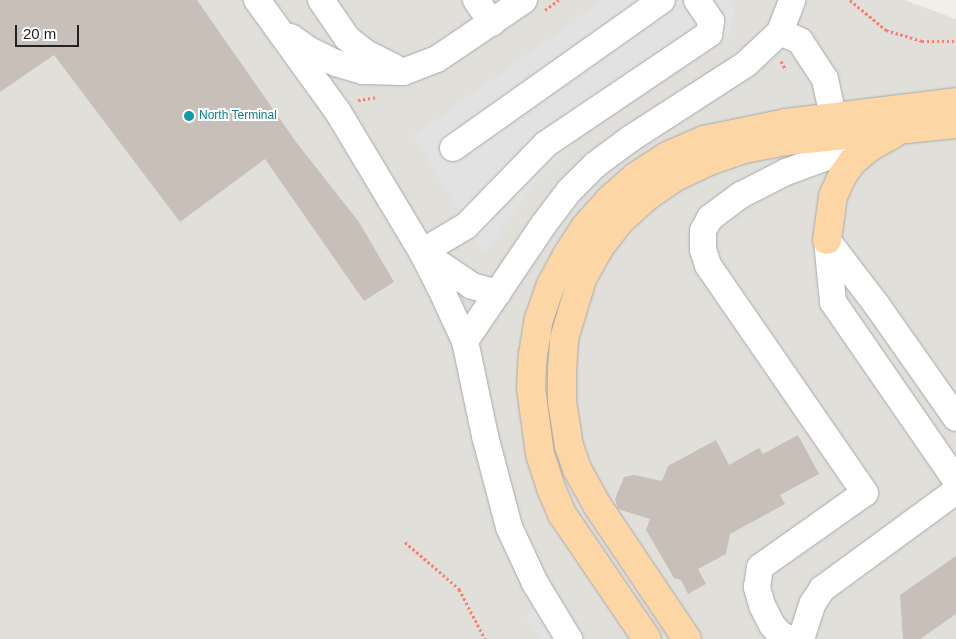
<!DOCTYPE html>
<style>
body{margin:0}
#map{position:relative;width:956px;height:639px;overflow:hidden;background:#f2efe9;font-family:Helvetica,sans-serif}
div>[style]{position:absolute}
.airport>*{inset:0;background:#e1dfda}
.parking>*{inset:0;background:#e2e2e2}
.building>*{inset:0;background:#c7bfb8}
.path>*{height:3px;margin-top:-1.5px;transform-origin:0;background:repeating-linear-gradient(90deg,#fa8072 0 2.5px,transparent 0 5px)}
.roads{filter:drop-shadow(0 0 1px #a9a9a9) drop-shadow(0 0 1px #a9a9a9)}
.minor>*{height:26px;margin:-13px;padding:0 13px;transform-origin:13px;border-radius:13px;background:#fff}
.major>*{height:28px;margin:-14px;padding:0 14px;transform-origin:14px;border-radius:14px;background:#fcd6a4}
.dots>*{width:14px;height:14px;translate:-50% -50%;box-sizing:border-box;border:2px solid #fff;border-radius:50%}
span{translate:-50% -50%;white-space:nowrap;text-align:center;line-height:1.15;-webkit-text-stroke:4px #fff;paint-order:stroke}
.culture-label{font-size:12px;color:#0d838f}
.left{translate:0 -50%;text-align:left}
.scale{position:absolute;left:15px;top:25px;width:64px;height:22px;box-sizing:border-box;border:2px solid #222;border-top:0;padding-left:6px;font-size:15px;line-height:18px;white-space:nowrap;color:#222;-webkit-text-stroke:4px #fff;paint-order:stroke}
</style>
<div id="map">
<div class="airport">
<div style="clip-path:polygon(0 0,904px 0,956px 19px,956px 639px,0 639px)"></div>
</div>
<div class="parking">
<div style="clip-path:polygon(604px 0,726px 0,735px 12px,729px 35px,583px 135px,539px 176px,485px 254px,413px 136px)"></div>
<div style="clip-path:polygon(536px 600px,562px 639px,540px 639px,527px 620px)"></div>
</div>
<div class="building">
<div style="clip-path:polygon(0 0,197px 0,296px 142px,359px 222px,394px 282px,364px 301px,265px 159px,180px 222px,54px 55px,0 92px)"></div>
<div style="clip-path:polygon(798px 435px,819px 474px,780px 495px,785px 504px,730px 534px,726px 554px,698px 569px,706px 584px,688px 594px,681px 580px,674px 578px,646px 530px,650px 519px,618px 509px,615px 499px,624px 477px,634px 475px,662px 481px,668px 466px,716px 440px,729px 465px,759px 448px,763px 454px)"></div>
<div style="clip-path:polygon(956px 556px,956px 614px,920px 639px,903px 639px,900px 595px)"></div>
</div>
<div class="path">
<div style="left:850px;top:0;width:47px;rotate:39.8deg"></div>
<div style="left:886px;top:30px;width:38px;rotate:17deg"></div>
<div style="left:922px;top:41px;width:34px"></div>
<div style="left:545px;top:10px;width:17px;rotate:-36deg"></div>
<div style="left:781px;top:61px;width:10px;rotate:61deg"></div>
<div style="left:358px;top:100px;width:18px;rotate:-9deg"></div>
<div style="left:405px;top:542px;width:72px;rotate:41deg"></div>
<div style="left:459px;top:589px;width:56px;rotate:62.5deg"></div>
</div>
<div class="roads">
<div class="minor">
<div style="left:257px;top:0;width:138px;rotate:54.1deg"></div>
<div style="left:338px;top:112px;width:163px;rotate:59deg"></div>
<div style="left:422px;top:252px;width:39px;rotate:63deg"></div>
<div style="left:440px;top:287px;width:60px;rotate:65.2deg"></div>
<div style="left:465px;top:341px;width:97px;rotate:78.1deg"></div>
<div style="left:485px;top:436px;width:94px;rotate:75.2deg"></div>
<div style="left:509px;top:527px;width:62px;rotate:65.1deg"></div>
<div style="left:535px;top:583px;width:66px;rotate:58.7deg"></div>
<div style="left:321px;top:0;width:46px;rotate:55.6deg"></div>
<div style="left:347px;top:38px;width:22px;rotate:39deg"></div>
<div style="left:364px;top:52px;width:34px;rotate:27deg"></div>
<div style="left:476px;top:0;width:28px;rotate:55deg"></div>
<div style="left:780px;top:32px;width:22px;rotate:24deg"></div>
<div style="left:800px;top:41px;width:45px;rotate:56.7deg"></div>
<div style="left:825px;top:79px;width:39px;rotate:78deg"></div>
<div style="left:291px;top:37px;width:22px;rotate:36deg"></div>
<div style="left:309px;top:50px;width:30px;rotate:26deg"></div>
<div style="left:336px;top:63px;width:28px;rotate:17deg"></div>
<div style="left:363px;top:71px;width:40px;rotate:1.4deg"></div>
<div style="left:403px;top:72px;width:36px;rotate:-21deg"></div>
<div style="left:437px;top:59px;width:105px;rotate:-34.1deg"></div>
<div style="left:453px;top:148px;width:256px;rotate:-35.3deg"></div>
<div style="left:827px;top:240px;width:62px;rotate:84.5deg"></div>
<div style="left:833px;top:302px;width:216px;rotate:55.4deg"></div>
<div style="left:827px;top:240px;width:81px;rotate:52.6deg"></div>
<div style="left:876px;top:304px;width:139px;rotate:54.9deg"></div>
<div style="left:422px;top:252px;width:51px;rotate:-30.6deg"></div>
<div style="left:466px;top:226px;width:115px;rotate:-45.7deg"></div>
<div style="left:546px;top:144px;width:197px;rotate:-34deg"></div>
<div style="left:709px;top:34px;width:13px;rotate:-81deg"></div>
<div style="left:711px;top:21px;width:25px;rotate:-124deg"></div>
<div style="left:425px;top:254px;width:57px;rotate:34.2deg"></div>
<div style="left:472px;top:286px;width:27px;rotate:15deg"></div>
<div style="left:465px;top:341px;width:141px;rotate:-56deg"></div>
<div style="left:544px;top:224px;width:41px;rotate:-52.9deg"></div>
<div style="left:569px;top:191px;width:37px;rotate:-45deg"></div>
<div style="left:595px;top:165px;width:44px;rotate:-36.6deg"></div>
<div style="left:630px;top:139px;width:138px;rotate:-32.9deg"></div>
<div style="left:746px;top:64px;width:47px;rotate:-43.3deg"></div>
<div style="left:780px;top:32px;width:34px;rotate:-69deg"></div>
<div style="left:791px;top:639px;width:11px;rotate:-158deg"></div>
<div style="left:781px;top:635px;width:13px;rotate:-132deg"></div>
<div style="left:772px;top:625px;width:22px;rotate:-117deg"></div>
<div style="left:762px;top:605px;width:19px;rotate:-106deg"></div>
<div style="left:757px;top:587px;width:20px;rotate:-81deg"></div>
<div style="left:760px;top:567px;width:128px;rotate:-35.2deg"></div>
<div style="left:865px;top:493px;width:277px;rotate:-124.6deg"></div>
<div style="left:708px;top:265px;width:16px;rotate:-108deg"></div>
<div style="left:703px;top:250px;width:19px;rotate:-90deg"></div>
<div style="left:703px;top:231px;width:15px;rotate:-62deg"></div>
<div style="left:710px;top:218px;width:39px;rotate:-37deg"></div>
<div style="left:741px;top:195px;width:51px;rotate:-27.1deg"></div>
<div style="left:786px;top:172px;width:99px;rotate:-20.1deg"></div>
<div style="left:801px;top:639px;width:38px;rotate:-72deg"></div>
<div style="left:813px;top:603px;width:17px;rotate:-57deg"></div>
<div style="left:822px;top:589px;width:166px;rotate:-36.2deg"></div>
</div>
<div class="major">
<div style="left:827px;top:240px;width:44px;rotate:-82.2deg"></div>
<div style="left:833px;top:196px;width:23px;rotate:-65deg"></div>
<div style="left:843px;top:175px;width:16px;rotate:-55deg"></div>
<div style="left:852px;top:162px;width:23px;rotate:-40deg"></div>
<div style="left:870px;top:147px;width:26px;rotate:-29deg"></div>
<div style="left:647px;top:639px;width:151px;rotate:-124.2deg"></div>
<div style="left:562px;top:514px;width:25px;rotate:-113deg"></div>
<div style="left:552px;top:491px;width:39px;rotate:-108deg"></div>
<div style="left:540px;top:454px;width:67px;rotate:-97.8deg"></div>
<div style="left:531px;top:388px;width:33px;rotate:-87deg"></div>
<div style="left:533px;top:355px;width:36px;rotate:-81deg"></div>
<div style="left:539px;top:319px;width:36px;rotate:-71deg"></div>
<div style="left:551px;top:285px;width:34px;rotate:-62deg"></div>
<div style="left:567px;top:255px;width:33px;rotate:-57deg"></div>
<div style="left:585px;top:227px;width:36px;rotate:-48deg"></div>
<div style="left:609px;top:200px;width:35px;rotate:-41deg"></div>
<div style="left:635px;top:177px;width:38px;rotate:-33deg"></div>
<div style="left:667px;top:156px;width:40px;rotate:-23.4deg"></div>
<div style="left:704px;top:140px;width:84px;rotate:-11.7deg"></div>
<div style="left:786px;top:123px;width:171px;rotate:-7deg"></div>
<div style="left:687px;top:639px;width:161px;rotate:-123.9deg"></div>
<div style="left:597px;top:505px;width:41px;rotate:-119.1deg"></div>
<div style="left:577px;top:469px;width:24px;rotate:-109deg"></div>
<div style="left:569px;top:446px;width:45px;rotate:-99deg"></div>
<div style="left:562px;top:402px;width:31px;rotate:-90deg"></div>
<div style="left:562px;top:371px;width:32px;rotate:-86deg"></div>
<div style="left:564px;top:339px;width:63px;rotate:-73.3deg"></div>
<div style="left:582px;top:279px;width:35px;rotate:-61deg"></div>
<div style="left:599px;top:248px;width:37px;rotate:-52deg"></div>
<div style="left:622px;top:219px;width:36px;rotate:-42deg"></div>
<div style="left:649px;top:195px;width:34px;rotate:-34deg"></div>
<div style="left:677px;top:176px;width:38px;rotate:-25deg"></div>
<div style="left:712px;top:160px;width:34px;rotate:-19deg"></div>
<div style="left:744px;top:149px;width:43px;rotate:-10.8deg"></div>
<div style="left:786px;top:141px;width:171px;rotate:-5.7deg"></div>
</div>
</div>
<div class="dots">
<div style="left:189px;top:116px;background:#0f9aa8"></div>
</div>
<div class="culture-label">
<span class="left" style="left:199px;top:116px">North Terminal</span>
</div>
<div class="scale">20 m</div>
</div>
